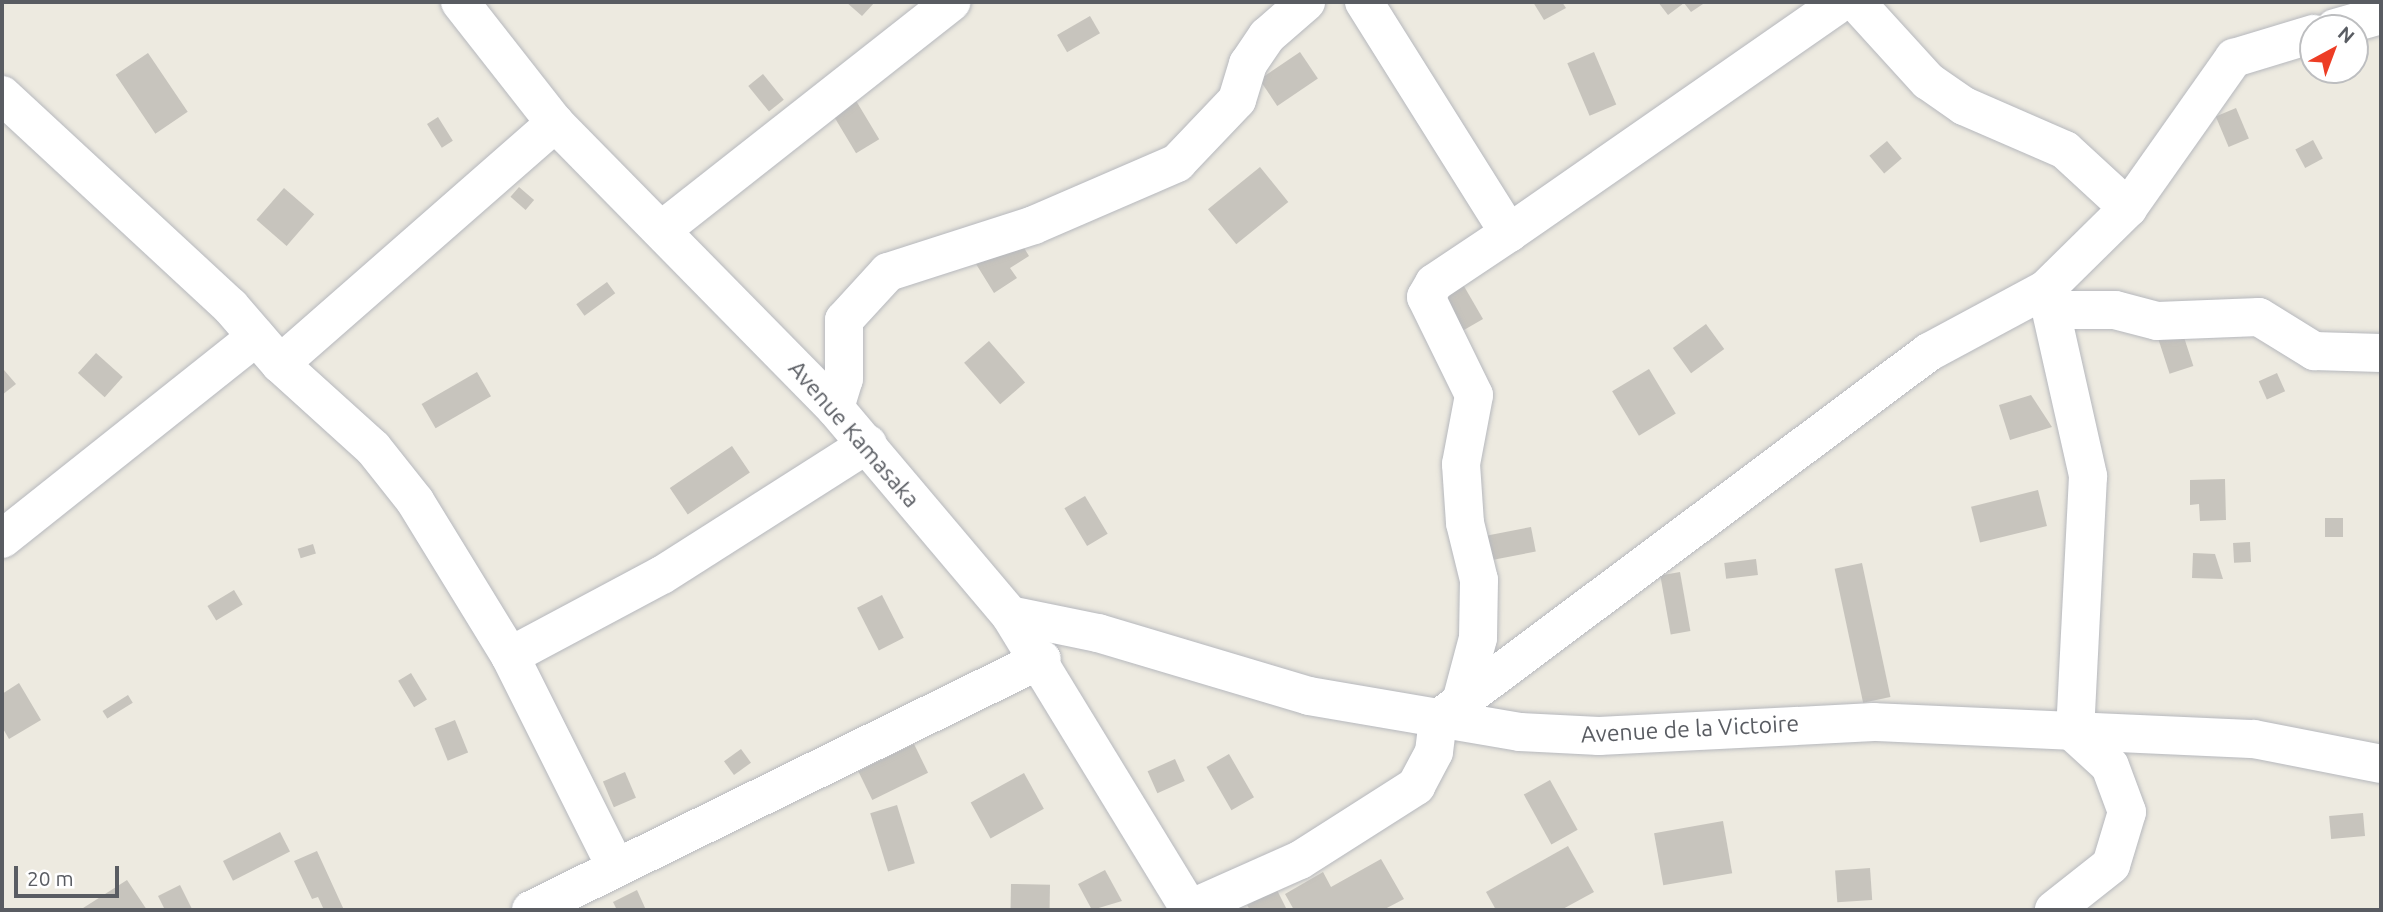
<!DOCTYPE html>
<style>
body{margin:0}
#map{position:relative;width:2383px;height:912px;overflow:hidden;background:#edeae0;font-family:Ubuntu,sans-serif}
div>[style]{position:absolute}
.building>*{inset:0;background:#c7c4bd;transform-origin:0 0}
.roads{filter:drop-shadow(0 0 2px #b6b8bd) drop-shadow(0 0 2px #b6b8bd)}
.minor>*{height:38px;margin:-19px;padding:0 19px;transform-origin:19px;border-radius:19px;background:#fff}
.tertiary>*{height:38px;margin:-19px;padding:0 19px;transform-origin:19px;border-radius:19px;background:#fff}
span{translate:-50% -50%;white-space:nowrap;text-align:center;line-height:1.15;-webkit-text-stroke:5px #fff;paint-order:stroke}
.street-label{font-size:23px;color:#595c62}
.frame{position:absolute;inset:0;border:4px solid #595c62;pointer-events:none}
.north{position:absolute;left:2299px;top:14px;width:70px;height:70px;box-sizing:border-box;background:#fff;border:2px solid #bdbec0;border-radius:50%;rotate:41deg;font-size:19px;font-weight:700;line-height:28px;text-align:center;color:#595c62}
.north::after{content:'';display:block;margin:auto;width:24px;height:32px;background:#ed3d25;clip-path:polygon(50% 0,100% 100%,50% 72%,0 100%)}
.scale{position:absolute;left:14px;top:866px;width:105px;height:32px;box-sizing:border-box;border:4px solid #595c62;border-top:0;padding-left:9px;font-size:21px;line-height:24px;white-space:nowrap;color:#595c62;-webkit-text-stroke:5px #fff;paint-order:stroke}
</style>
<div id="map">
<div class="building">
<div style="clip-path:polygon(846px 2px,875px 2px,862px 16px)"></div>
<div style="clip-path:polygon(1533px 2px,1562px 2px,1566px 8px,1544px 20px)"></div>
<div style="clip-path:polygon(1658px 2px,1706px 2px,1691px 12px,1684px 3px,1668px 15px)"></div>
<div style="left:1090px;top:16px;width:20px;height:38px;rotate:60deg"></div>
<div style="left:1300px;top:52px;width:32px;height:49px;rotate:56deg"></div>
<div style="left:1594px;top:52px;width:57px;height:29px;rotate:67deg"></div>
<div style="left:148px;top:53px;width:71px;height:39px;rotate:56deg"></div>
<div style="left:763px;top:74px;width:33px;height:19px;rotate:51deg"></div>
<div style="left:855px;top:99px;width:47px;height:27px;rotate:59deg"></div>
<div style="left:2236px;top:108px;width:33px;height:22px;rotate:67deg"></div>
<div style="left:438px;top:117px;width:28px;height:13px;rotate:58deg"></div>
<div style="left:2313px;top:140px;width:21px;height:20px;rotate:62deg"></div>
<div style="left:1887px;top:141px;width:23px;height:23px;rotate:50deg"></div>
<div style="left:1260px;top:167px;width:45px;height:67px;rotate:51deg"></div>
<div style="left:519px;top:187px;width:20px;height:13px;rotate:41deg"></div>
<div style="left:284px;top:188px;width:40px;height:42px;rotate:41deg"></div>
<div style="clip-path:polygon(1018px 238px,1029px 256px,1010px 268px,1017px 278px,994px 293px,976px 264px)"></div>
<div style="left:1461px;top:281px;width:44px;height:26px;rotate:60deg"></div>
<div style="left:607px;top:282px;width:14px;height:38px;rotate:54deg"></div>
<div style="left:1706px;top:324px;width:31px;height:41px;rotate:54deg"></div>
<div style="left:2181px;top:328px;width:40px;height:25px;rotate:72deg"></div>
<div style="left:989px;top:341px;width:55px;height:33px;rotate:49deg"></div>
<div style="left:96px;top:353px;width:36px;height:27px;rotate:42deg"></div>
<div style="left:1649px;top:369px;width:52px;height:43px;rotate:59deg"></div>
<div style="clip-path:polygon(4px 370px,16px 384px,2px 395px,2px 371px)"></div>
<div style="left:477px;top:372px;width:28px;height:64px;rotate:60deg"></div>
<div style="left:2277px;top:373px;width:20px;height:20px;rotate:66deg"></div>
<div style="clip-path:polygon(2031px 395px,2052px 427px,2010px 440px,1999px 405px)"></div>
<div style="left:732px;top:446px;width:32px;height:75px;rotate:56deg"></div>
<div style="clip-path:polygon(2225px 479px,2226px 520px,2200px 521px,2199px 504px,2190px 505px,2190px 480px)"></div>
<div style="left:2038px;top:490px;width:37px;height:69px;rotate:76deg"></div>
<div style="left:1085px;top:496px;width:44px;height:24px;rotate:59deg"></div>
<div style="left:2325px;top:518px;width:18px;height:19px"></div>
<div style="left:1531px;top:527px;width:25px;height:47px;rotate:79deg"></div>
<div style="left:2250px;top:542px;width:20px;height:17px;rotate:87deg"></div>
<div style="left:313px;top:544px;width:10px;height:16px;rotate:73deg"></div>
<div style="clip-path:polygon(2193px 553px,2215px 554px,2223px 579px,2192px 578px)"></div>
<div style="left:1756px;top:559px;width:16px;height:32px;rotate:83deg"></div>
<div style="left:1862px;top:563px;width:137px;height:28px;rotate:78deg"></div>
<div style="left:1680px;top:572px;width:60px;height:20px;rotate:80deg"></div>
<div style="left:234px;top:590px;width:17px;height:31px;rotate:59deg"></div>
<div style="left:882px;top:595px;width:48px;height:28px;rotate:63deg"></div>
<div style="left:411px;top:673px;width:31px;height:15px;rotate:59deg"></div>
<div style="clip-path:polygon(19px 683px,41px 720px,9px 739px,2px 727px,2px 694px)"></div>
<div style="left:128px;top:695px;width:9px;height:30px;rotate:58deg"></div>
<div style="left:455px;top:720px;width:35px;height:22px;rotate:68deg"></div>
<div style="left:914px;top:744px;width:32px;height:62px;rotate:64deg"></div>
<div style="left:741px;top:749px;width:17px;height:21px;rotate:54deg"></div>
<div style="left:1229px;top:754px;width:50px;height:26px;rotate:60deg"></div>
<div style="left:1175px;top:759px;width:24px;height:30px;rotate:66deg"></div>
<div style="left:625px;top:772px;width:28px;height:24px;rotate:67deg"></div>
<div style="left:1024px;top:773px;width:41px;height:61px;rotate:61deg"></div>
<div style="left:1550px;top:780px;width:57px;height:30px;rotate:61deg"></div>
<div style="left:897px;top:805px;width:61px;height:28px;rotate:73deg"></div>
<div style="left:2363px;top:813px;width:23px;height:34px;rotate:85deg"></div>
<div style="left:1723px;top:821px;width:53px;height:70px;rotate:80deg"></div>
<div style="left:280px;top:832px;width:22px;height:64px;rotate:63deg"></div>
<div style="clip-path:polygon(1568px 846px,1594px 892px,1561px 910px,1496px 910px,1486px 892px)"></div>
<div style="clip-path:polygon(317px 851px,344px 910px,324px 910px,318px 897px,312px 899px,294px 861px)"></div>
<div style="clip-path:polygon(1381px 859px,1404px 899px,1383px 910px,1294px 910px,1285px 894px,1323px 872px,1331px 887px)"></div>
<div style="left:1870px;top:868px;width:32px;height:35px;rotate:86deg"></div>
<div style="clip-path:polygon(1105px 870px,1122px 901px,1092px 910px,1078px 884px)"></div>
<div style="clip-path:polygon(127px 880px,147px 910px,80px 910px)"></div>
<div style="left:1011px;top:884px;width:39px;height:26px;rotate:1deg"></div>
<div style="clip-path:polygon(180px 885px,192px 909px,165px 910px,158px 896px)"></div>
<div style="clip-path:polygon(637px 890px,646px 910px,617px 910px,613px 902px)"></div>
<div style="clip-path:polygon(1277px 890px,1287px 910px,1250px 910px,1247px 905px)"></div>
</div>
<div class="roads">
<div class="minor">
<div style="left:1364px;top:2px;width:273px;rotate:57.9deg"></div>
<div style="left:1509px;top:233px;width:404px;rotate:-34.8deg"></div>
<div style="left:1856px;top:2px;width:107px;rotate:47.7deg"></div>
<div style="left:1928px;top:81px;width:44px;rotate:34.8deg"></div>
<div style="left:1964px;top:106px;width:110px;rotate:23.5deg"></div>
<div style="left:2065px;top:150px;width:86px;rotate:42.6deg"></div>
<div style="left:2335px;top:28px;width:48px;rotate:-15.8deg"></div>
<div style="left:2px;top:95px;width:311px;rotate:42.8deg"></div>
<div style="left:230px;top:306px;width:77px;rotate:49.2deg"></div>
<div style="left:280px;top:364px;width:125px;rotate:42.1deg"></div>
<div style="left:373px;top:448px;width:68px;rotate:51.6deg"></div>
<div style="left:415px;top:501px;width:182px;rotate:58.5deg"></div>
<div style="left:510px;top:656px;width:237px;rotate:63.4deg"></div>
<div style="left:663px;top:229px;width:367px;rotate:-38.2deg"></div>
<div style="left:2046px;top:289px;width:192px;rotate:77.3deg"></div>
<div style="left:2088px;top:476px;width:258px;rotate:92.9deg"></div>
<div style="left:2075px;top:734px;width:47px;rotate:42.4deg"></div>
<div style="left:2110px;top:766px;width:49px;rotate:69.7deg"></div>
<div style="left:2127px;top:812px;width:55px;rotate:106.8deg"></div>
<div style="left:2111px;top:865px;width:73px;rotate:141.7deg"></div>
<div style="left:2051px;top:310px;width:64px"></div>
<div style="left:2115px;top:310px;width:43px;rotate:14.7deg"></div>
<div style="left:2157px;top:321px;width:102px;rotate:-2.2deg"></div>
<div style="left:2259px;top:317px;width:65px;rotate:31.7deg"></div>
<div style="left:2314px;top:351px;width:67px;rotate:1.7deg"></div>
<div style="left:280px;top:364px;width:366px;rotate:-41.2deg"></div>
<div style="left:835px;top:408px;width:30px;rotate:-73deg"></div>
<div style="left:844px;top:379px;width:59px;rotate:-90deg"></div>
<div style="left:844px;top:320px;width:65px;rotate:-47.5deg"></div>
<div style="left:888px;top:272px;width:153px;rotate:-17.8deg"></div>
<div style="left:1034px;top:225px;width:156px;rotate:-23.4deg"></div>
<div style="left:1177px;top:163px;width:87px;rotate:-46.4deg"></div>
<div style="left:1237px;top:100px;width:38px;rotate:-73deg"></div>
<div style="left:1248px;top:64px;width:34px;rotate:-56deg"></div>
<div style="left:1267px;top:36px;width:52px;rotate:-41.1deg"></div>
<div style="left:2px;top:539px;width:325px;rotate:-38.5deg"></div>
<div style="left:1010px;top:615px;width:90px;rotate:11.6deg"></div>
<div style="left:1098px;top:633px;width:220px;rotate:16.6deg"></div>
<div style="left:1309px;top:696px;width:214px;rotate:9.7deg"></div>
<div style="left:1520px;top:732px;width:79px;rotate:2.9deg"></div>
<div style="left:1599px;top:736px;width:275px;rotate:-2.9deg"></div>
<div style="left:1874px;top:722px;width:380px;rotate:2.6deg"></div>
<div style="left:2254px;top:739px;width:129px;rotate:11.1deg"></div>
<div style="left:510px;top:656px;width:172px;rotate:-28.1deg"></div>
<div style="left:662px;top:575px;width:244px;rotate:-32.5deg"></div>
<div style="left:1461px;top:702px;width:66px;rotate:-75.1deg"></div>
<div style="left:1478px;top:638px;width:58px;rotate:-89deg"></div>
<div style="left:1479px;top:580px;width:59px;rotate:-103.8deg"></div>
<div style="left:1465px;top:523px;width:59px;rotate:-93.9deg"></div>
<div style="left:1461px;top:464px;width:70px;rotate:-79.3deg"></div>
<div style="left:1474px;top:395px;width:109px;rotate:-116.1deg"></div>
<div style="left:1426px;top:297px;width:16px;rotate:-60deg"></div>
<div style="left:1434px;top:283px;width:90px;rotate:-33.7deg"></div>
<div style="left:1190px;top:909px;width:120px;rotate:-24deg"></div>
<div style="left:1300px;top:860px;width:138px;rotate:-32.5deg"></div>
<div style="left:1416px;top:786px;width:38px;rotate:-62deg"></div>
<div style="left:1434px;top:752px;width:33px;rotate:-83deg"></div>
<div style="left:1438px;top:719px;width:613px;rotate:-36.78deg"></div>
<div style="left:1929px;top:352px;width:133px;rotate:-28.3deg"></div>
<div style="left:2046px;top:289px;width:115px;rotate:-44.6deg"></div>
<div style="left:2128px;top:208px;width:184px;rotate:-54.8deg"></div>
<div style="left:2234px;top:58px;width:83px;rotate:-16.9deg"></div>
<div style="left:531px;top:910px;width:569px;rotate:-26.16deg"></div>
</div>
<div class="tertiary">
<div style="left:460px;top:2px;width:154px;rotate:51.9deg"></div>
<div style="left:555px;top:123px;width:400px;rotate:45.5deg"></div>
<div style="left:835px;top:408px;width:271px;rotate:49.8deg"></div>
<div style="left:1010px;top:615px;width:346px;rotate:58.6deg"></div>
</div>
</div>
<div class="street-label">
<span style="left:854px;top:434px;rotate:49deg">Avenue Kamasaka</span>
<span style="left:1690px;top:729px;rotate:-3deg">Avenue de la Victoire</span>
</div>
<div class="frame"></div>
<div class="north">N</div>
<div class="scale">20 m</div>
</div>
